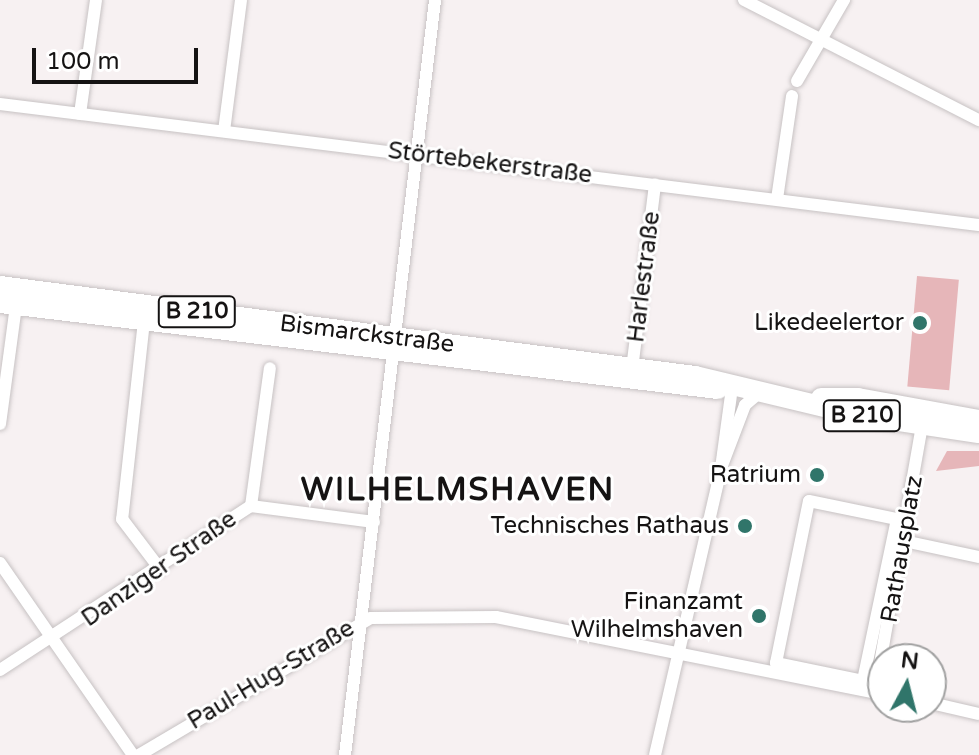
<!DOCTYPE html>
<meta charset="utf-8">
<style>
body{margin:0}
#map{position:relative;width:979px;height:755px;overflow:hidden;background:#f7f1f2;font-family:"Varela Round",sans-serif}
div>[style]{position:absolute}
.green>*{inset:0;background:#e6b6b9;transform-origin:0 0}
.roads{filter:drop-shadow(0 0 2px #c7c2c3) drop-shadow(0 0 2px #c7c2c3)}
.street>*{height:12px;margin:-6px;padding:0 6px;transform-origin:6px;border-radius:6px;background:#fff}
.primary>*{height:20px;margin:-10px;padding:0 10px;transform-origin:10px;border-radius:10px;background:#fff}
.dots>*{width:22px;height:22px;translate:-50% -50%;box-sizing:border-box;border:4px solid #fff;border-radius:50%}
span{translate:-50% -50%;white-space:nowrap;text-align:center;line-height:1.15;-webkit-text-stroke:6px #fff;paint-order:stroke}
.shield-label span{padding:2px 6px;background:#fff;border:2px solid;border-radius:6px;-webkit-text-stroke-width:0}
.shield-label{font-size:22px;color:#151313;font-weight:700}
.street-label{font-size:24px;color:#151313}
.poi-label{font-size:24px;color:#151313}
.right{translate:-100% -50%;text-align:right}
.district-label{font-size:32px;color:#151313;font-weight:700;letter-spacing:2px}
.north{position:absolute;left:867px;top:643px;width:80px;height:80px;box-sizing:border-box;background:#fff;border:2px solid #a1a1a1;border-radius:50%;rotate:7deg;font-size:22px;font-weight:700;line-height:32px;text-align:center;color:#151313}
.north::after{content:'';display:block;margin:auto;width:28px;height:36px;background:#30756a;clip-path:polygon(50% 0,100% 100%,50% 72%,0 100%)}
.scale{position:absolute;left:32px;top:48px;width:166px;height:36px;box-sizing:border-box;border:4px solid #151313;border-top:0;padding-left:10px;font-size:24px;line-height:28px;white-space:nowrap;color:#151313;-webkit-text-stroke:6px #fff;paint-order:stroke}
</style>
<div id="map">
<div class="green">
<div style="left:917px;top:276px;width:42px;height:111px;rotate:5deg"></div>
<div style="clip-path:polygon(947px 451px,979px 451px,979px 466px,936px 471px)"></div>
</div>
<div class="roads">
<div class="street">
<div style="left:744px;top:0;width:264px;rotate:27.1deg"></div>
<div style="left:797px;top:81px;width:94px;rotate:-59.9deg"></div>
<div style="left:0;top:104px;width:986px;rotate:7.05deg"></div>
<div style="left:80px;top:114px;width:115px;rotate:-82deg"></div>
<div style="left:224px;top:131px;width:132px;rotate:-82.6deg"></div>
<div style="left:777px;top:199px;width:104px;rotate:-81.7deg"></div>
<div style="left:144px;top:321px;width:199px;rotate:96.3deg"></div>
<div style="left:122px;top:519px;width:63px;rotate:52.8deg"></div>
<div style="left:632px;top:369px;width:186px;rotate:-82.9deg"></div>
<div style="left:0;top:424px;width:120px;rotate:-82.3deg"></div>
<div style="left:721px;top:468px;width:81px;rotate:-82.2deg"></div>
<div style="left:809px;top:501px;width:90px;rotate:11.6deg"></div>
<div style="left:897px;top:519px;width:166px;rotate:101.9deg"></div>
<div style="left:863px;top:681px;width:89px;rotate:-168.3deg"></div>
<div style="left:776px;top:663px;width:165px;rotate:-78.5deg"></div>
<div style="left:251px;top:506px;width:139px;rotate:-82.2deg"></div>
<div style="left:904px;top:541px;width:77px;rotate:12deg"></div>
<div style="left:0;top:563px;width:234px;rotate:55.3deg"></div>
<div style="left:0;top:670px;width:300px;rotate:-33.2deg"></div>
<div style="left:251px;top:506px;width:124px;rotate:7.4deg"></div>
<div style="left:875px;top:692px;width:276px;rotate:-80deg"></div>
<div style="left:931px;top:703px;width:49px;rotate:12.9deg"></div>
<div style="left:139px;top:755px;width:269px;rotate:-30.6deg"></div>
<div style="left:371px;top:618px;width:125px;rotate:-0.5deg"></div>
<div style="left:496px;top:617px;width:395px;rotate:11.3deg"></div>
<div style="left:345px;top:755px;width:760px;rotate:-83.2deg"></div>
<div style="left:655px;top:755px;width:294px;rotate:-77deg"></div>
<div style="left:721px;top:468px;width:67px;rotate:-69.1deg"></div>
<div style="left:745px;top:405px;width:20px;rotate:-41deg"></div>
</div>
<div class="primary">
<div style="left:0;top:286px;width:701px;rotate:7.38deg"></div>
<div style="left:695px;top:376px;width:163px;rotate:13.5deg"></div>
<div style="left:853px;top:414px;width:127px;rotate:8.6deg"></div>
<div style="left:0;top:303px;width:723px;rotate:6.83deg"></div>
<div style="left:821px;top:398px;width:37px"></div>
<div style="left:858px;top:398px;width:123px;rotate:10.3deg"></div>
</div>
</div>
<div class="dots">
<div style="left:920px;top:323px;background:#30756a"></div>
<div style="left:817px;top:475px;background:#30756a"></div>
<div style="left:745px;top:526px;background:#30756a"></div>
<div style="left:759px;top:616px;background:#30756a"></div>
</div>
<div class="shield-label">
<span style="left:197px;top:312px">B 210</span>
<span style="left:862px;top:416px">B 210</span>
</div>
<div class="street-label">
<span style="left:490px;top:163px;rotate:7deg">Störtebekerstraße</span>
<span style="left:644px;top:277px;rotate:-83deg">Harlestraße</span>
<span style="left:367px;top:334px;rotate:7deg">Bismarckstraße</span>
<span style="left:902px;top:549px;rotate:-80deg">Rathausplatz</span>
<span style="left:159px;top:569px;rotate:-35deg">Danziger Straße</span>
<span style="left:271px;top:675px;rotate:-31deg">Paul-Hug-Straße</span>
</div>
<div class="poi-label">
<span class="right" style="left:904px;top:323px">Likedeelertor</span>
<span class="right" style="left:801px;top:475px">Ratrium</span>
<span class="right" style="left:729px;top:526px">Technisches Rathaus</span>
<span class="right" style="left:743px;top:616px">Finanzamt<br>Wilhelmshaven</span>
</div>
<div class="district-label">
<span style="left:458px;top:490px">WILHELMSHAVEN</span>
</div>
<div class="north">N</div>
<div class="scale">100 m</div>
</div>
